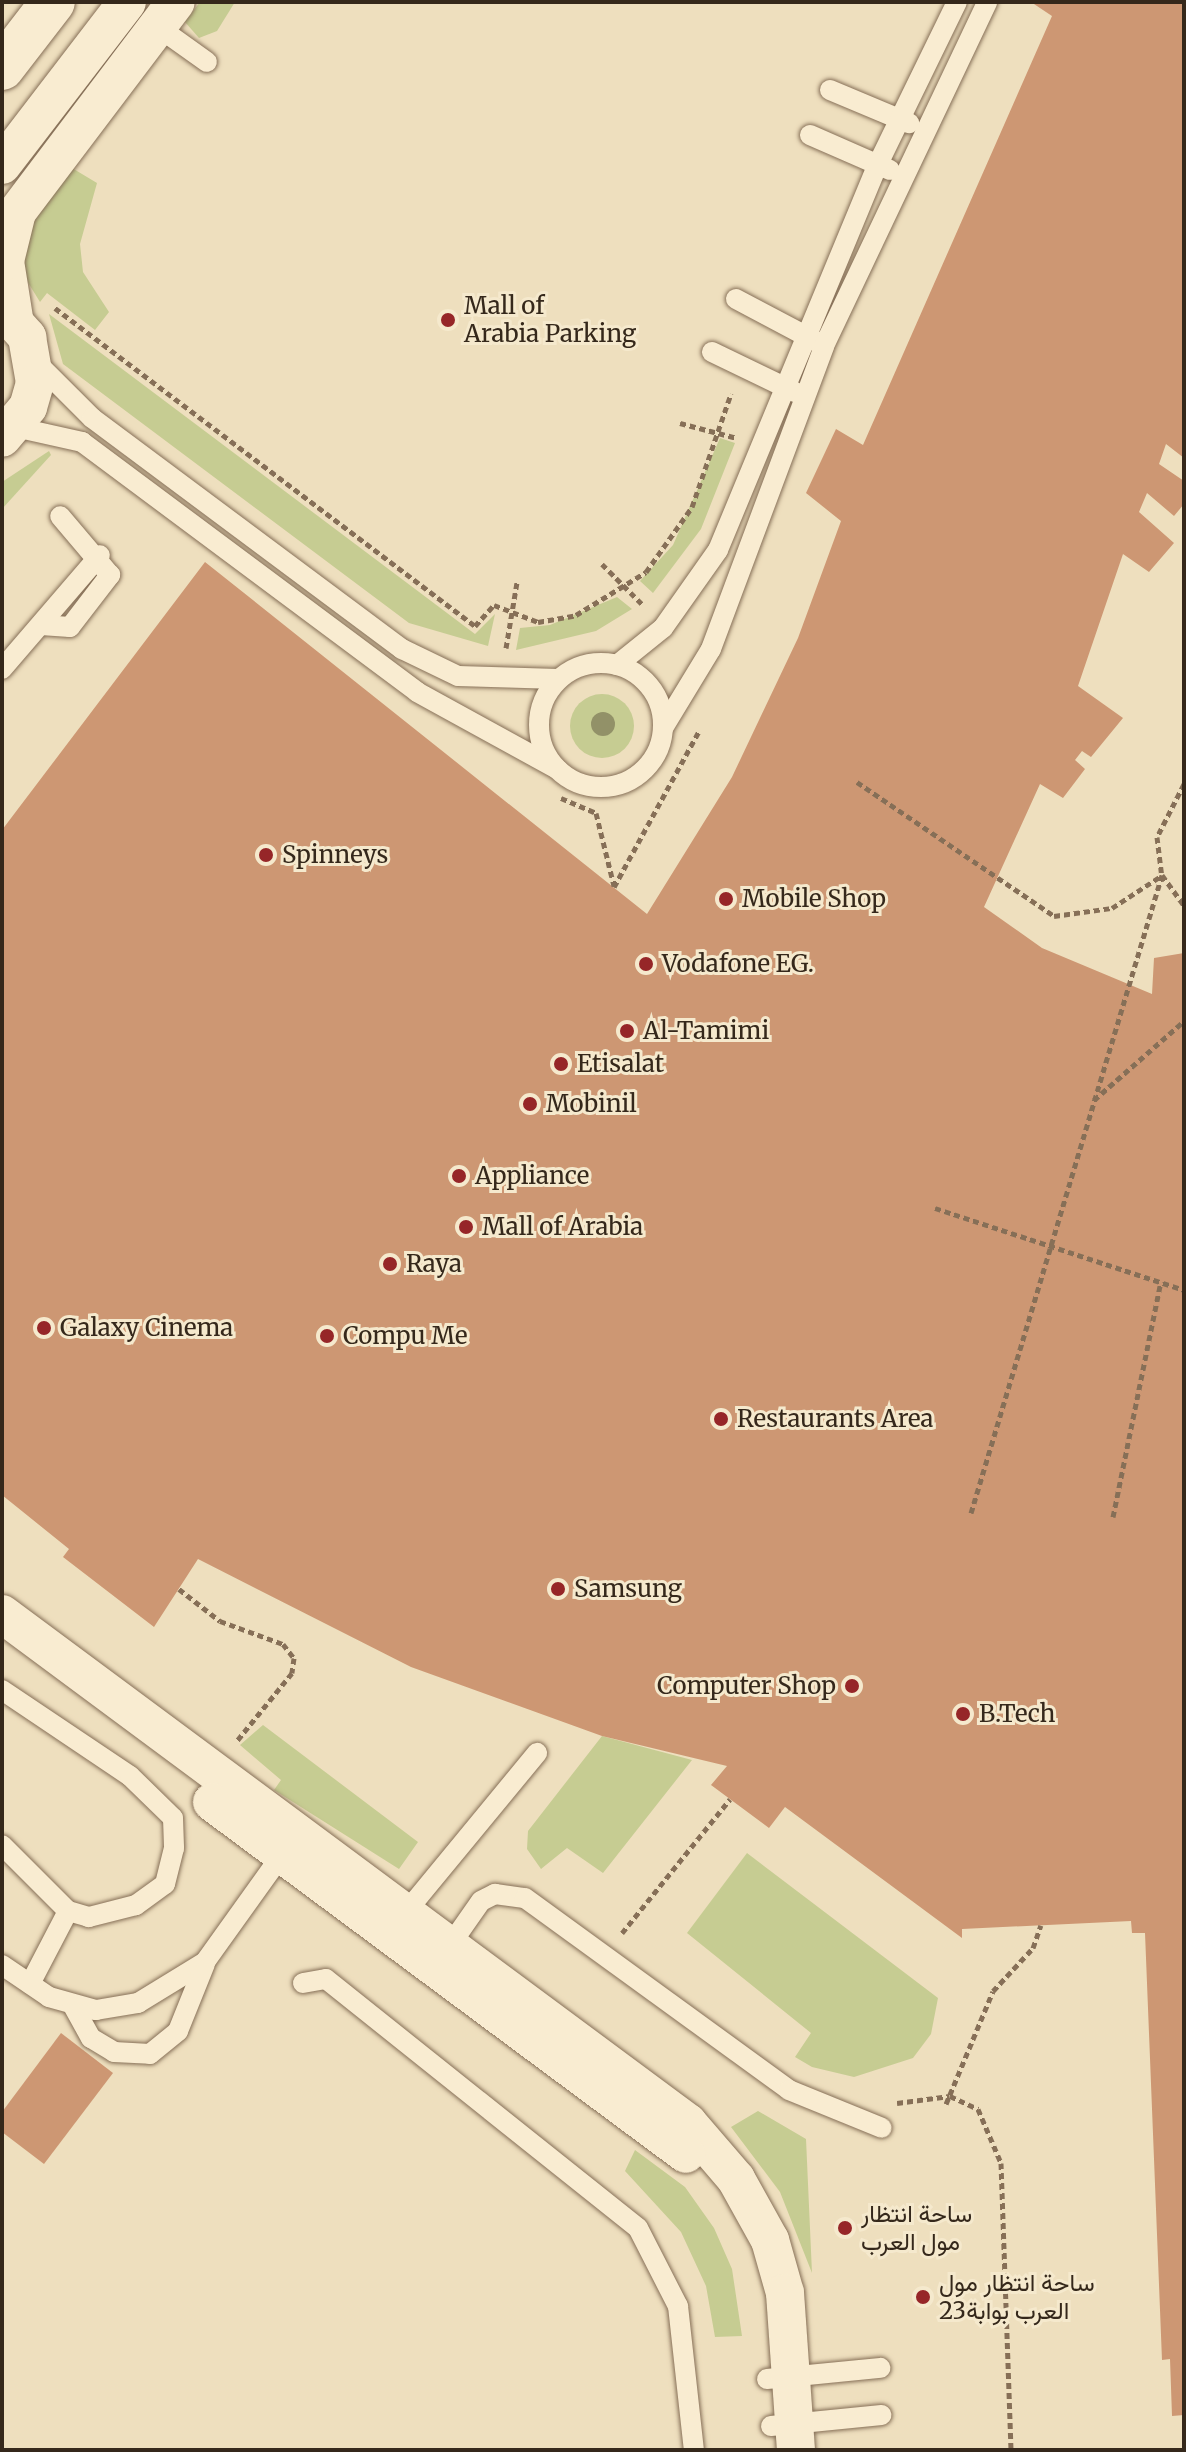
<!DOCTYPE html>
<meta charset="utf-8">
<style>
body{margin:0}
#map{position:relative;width:1186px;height:2452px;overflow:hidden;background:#eedfbe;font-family:Merriweather,Vazirmatn,serif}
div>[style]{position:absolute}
.green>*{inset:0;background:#c6cc92}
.round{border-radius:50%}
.building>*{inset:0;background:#cd9773}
.path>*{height:5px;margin-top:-2.5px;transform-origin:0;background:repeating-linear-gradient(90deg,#866f57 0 6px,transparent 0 10px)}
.roads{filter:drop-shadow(0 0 2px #866f57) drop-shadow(0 0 2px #866f57)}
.service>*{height:20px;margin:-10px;padding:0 10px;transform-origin:10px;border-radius:10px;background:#f9ecd1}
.service>.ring{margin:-10px;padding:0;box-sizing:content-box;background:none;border:20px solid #f9ecd1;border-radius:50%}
.minor>*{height:38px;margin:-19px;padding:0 19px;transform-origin:19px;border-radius:19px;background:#f9ecd1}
.secondary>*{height:44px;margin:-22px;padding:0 22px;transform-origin:22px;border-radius:22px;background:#f9ecd1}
.trees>*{width:24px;height:24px;margin:-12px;border-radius:50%;background:#929168}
.dots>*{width:22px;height:22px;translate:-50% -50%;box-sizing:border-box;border:4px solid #f5e9cd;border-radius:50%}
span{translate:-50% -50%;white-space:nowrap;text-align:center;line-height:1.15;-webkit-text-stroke:6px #f5e9cd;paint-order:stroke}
.poi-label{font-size:24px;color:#35281b}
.left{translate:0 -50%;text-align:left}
.right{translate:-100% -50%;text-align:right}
.frame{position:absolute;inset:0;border:4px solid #35281b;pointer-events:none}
</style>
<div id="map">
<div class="green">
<div style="clip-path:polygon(200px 2px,235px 2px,217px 31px,199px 38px,185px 22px)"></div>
<div style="clip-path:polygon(72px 168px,97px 183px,80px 244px,83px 272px,109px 312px,95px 330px,47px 293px,40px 302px,24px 276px,23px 236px)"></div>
<div style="clip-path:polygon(49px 314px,475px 634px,495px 614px,488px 646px,409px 623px,63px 364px)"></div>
<div style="clip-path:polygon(720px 438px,735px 443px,701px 529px,653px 593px,640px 581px,673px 545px)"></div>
<div style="clip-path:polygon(49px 451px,51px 455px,2px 509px,2px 482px)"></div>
<div style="clip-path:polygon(617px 597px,632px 609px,596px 631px,516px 650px,520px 628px,550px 625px)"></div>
<div class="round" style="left:570px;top:694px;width:64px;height:64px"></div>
<div style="clip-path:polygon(263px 1725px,418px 1842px,399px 1869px,274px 1790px,281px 1780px,240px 1745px)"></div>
<div style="clip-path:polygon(602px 1736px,692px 1760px,603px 1873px,567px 1848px,541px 1869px,527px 1849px,528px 1831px)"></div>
<div style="clip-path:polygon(747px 1853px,938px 1998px,931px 2034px,913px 2058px,854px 2077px,812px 2067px,795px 2057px,811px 2033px,687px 1933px)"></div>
<div style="clip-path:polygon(758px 2111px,806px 2139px,812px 2273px,780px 2192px,731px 2127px)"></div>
<div style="clip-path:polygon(635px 2150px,685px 2187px,714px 2228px,732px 2269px,742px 2336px,715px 2337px,706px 2286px,681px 2232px,625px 2171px)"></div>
</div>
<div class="building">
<div style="clip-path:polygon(1031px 2px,1184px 2px,1184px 458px,1166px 444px,1159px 464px,1184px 481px,1184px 504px,1174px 516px,1147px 493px,1139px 512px,1174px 543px,1149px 572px,1123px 554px,1078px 686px,1123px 718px,1091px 757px,1082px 751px,1075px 760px,1085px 769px,1063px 798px,1040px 784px,984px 907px,1042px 948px,1152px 994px,1154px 958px,1184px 953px,1184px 2415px,1172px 2416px,1170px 2359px,1162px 2360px,1145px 1933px,1132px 1933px,1131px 1921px,962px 1929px,962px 1938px,785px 1807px,769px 1828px,711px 1785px,727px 1766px,602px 1736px,411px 1667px,198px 1559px,154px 1627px,63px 1557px,69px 1549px,2px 1495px,2px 830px,205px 562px,647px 914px,732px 777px,798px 638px,841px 521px,806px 493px,836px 429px,863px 445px,1052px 16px)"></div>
<div style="clip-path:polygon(61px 2033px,113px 2073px,44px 2164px,2px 2132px,2px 2112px)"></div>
</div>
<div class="path">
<div style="left:55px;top:308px;width:527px;rotate:37.13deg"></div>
<div style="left:475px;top:626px;width:28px;rotate:-48deg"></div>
<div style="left:494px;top:605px;width:47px;rotate:21.1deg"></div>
<div style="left:538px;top:622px;width:39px;rotate:-10deg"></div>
<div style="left:576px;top:615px;width:82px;rotate:-31.6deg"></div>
<div style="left:646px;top:572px;width:80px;rotate:-54.7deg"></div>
<div style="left:692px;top:507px;width:120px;rotate:-71deg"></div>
<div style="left:680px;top:423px;width:59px;rotate:14.7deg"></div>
<div style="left:602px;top:564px;width:59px;rotate:45deg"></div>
<div style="left:506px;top:648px;width:67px;rotate:-80.5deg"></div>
<div style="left:857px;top:782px;width:238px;rotate:34.2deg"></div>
<div style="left:1054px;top:916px;width:59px;rotate:-7.9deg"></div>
<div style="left:1112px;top:908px;width:59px;rotate:-33.1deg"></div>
<div style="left:1184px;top:784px;width:59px;rotate:117deg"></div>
<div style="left:1157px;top:837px;width:38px;rotate:83deg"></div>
<div style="left:1162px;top:875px;width:37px;rotate:54deg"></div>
<div style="left:561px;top:798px;width:38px;rotate:23deg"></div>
<div style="left:596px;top:813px;width:75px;rotate:76.1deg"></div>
<div style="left:614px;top:887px;width:178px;rotate:-61.4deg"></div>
<div style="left:1094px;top:1100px;width:120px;rotate:-41.3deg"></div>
<div style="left:935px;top:1208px;width:262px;rotate:18.2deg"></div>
<div style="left:971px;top:1513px;width:666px;rotate:-73.33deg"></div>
<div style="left:1113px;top:1517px;width:240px;rotate:-78.5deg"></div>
<div style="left:179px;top:1589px;width:52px;rotate:38deg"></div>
<div style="left:220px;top:1621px;width:67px;rotate:20.1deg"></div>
<div style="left:283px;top:1644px;width:18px;rotate:52deg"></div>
<div style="left:294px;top:1658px;width:15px;rotate:98deg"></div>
<div style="left:292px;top:1673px;width:89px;rotate:129.1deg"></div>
<div style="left:622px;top:1933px;width:172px;rotate:-51.1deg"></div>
<div style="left:897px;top:2103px;width:53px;rotate:-7.5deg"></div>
<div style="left:950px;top:2096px;width:31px;rotate:25deg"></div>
<div style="left:978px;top:2109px;width:59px;rotate:66.9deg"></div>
<div style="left:1001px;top:2163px;width:287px;rotate:88deg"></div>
<div style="left:946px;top:2104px;width:122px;rotate:-67.4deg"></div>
<div style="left:993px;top:1991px;width:59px;rotate:-47.1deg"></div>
<div style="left:1033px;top:1948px;width:24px;rotate:-71deg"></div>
</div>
<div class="roads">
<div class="service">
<div style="left:158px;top:27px;width:60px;rotate:35.5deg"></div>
<div style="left:830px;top:90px;width:86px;rotate:22.7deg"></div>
<div style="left:810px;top:135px;width:87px;rotate:23.6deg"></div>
<div style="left:736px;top:299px;width:96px;rotate:27.9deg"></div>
<div style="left:712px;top:352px;width:92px;rotate:25.7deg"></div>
<div style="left:37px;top:363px;width:78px;rotate:45deg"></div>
<div style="left:92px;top:418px;width:387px;rotate:36.7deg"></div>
<div style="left:402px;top:649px;width:62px;rotate:25.7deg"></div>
<div style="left:458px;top:676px;width:100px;rotate:1.7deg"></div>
<div style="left:15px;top:427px;width:69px;rotate:12.6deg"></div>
<div style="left:82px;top:442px;width:418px;rotate:36.7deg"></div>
<div style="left:417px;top:692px;width:160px;rotate:28.8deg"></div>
<div style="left:41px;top:625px;width:29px;rotate:4deg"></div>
<div style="left:70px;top:627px;width:66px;rotate:-52.4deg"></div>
<div style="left:110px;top:575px;width:77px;rotate:-130.3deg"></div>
<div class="ring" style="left:539px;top:663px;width:104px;height:104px"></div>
<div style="left:617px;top:665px;width:59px;rotate:-38.8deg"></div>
<div style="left:663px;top:628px;width:95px;rotate:-54.8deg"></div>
<div style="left:718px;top:550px;width:418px;rotate:-67.5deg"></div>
<div style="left:878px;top:164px;width:180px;rotate:-64deg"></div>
<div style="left:2px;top:669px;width:150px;rotate:-49.3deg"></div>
<div style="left:663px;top:728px;width:92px;rotate:-58.7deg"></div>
<div style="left:711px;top:649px;width:323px;rotate:-69.5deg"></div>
<div style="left:824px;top:346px;width:381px;rotate:-64.6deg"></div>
<div style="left:2px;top:1690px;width:154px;rotate:33.9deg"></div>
<div style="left:130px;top:1776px;width:60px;rotate:44.3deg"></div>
<div style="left:173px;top:1818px;width:30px;rotate:88deg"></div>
<div style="left:174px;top:1848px;width:37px;rotate:104deg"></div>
<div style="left:165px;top:1884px;width:36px;rotate:144deg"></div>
<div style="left:136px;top:1905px;width:49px;rotate:165.7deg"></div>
<div style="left:89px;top:1917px;width:22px;rotate:-164deg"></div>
<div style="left:68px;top:1911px;width:93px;rotate:-135deg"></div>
<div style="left:401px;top:1918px;width:214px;rotate:-50.5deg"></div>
<div style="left:446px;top:1951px;width:61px;rotate:-55deg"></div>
<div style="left:481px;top:1901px;width:16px;rotate:-27deg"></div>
<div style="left:495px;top:1894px;width:30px;rotate:8deg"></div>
<div style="left:525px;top:1898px;width:326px;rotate:36deg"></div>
<div style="left:789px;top:2090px;width:100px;rotate:22.2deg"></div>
<div style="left:2px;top:1965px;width:57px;rotate:34.2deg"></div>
<div style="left:49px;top:1997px;width:49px;rotate:15.5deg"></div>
<div style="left:96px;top:2010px;width:43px;rotate:-9.5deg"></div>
<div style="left:138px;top:2003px;width:79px;rotate:-31.5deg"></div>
<div style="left:205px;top:1962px;width:130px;rotate:-54.4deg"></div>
<div style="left:303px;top:1983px;width:23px;rotate:-10deg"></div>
<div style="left:326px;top:1979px;width:399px;rotate:38.6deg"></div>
<div style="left:638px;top:2228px;width:88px;rotate:62.9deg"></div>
<div style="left:678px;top:2306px;width:145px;rotate:83.7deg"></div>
<div style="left:30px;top:1984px;width:82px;rotate:-62.5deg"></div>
<div style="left:72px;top:2004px;width:39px;rotate:61deg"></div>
<div style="left:91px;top:2038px;width:27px;rotate:31deg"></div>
<div style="left:114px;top:2052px;width:36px;rotate:3deg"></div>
<div style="left:150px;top:2054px;width:36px;rotate:-39deg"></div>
<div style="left:178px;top:2031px;width:72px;rotate:-68.1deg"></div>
<div style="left:767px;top:2379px;width:114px;rotate:-5.6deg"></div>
<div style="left:771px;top:2426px;width:111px;rotate:-5.7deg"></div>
</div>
<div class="minor">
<div style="left:2px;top:165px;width:205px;rotate:-52.5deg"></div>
<div style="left:2px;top:309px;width:38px;rotate:48deg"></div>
<div style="left:27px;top:337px;width:47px;rotate:80.1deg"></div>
<div style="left:35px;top:383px;width:25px;rotate:106deg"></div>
<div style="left:28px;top:407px;width:40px;rotate:130deg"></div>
<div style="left:14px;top:318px;width:58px;rotate:-99deg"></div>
<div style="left:5px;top:261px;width:50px;rotate:-76.2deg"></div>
<div style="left:17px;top:212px;width:263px;rotate:-52.9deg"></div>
<div style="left:2px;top:1614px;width:854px;rotate:36.57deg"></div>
<div style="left:688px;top:2123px;width:74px;rotate:49.4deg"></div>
<div style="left:736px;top:2179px;width:70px;rotate:60.9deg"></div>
<div style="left:770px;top:2240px;width:55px;rotate:74.2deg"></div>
<div style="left:785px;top:2293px;width:157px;rotate:86deg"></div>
<div style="left:212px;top:1802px;width:590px;rotate:36.6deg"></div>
</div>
<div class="secondary">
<div style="left:2px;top:68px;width:83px;rotate:-52.3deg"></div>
</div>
</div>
<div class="trees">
<div style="left:603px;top:724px"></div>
</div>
<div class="dots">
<div style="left:448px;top:320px;background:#962628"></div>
<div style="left:266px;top:855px;background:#962628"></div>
<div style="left:726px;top:899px;background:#962628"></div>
<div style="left:646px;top:964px;background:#962628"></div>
<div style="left:627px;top:1031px;background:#962628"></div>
<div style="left:561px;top:1064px;background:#962628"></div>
<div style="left:530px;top:1104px;background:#962628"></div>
<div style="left:459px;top:1176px;background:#962628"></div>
<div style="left:466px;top:1227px;background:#962628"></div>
<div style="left:390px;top:1264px;background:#962628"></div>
<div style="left:44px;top:1328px;background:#962628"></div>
<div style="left:327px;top:1336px;background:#962628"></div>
<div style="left:721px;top:1419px;background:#962628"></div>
<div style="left:558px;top:1589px;background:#962628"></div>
<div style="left:852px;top:1686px;background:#962628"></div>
<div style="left:963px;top:1714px;background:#962628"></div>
<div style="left:845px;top:2228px;background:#962628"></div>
<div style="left:923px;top:2297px;background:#962628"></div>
</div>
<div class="poi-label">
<span class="left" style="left:464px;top:320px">Mall of<br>Arabia Parking</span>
<span class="left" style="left:282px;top:855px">Spinneys</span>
<span class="left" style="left:742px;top:899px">Mobile Shop</span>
<span class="left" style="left:662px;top:964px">Vodafone EG.</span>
<span class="left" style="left:643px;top:1031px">Al-Tamimi</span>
<span class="left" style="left:577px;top:1064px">Etisalat</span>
<span class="left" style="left:546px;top:1104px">Mobinil</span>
<span class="left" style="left:475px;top:1176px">Appliance</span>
<span class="left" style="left:482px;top:1227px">Mall of Arabia</span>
<span class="left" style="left:406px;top:1264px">Raya</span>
<span class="left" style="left:60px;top:1328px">Galaxy Cinema</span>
<span class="left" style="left:343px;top:1336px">Compu Me</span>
<span class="left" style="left:737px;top:1419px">Restaurants Area</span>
<span class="left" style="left:574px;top:1589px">Samsung</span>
<span class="right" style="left:836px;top:1686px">Computer Shop</span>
<span class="left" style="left:979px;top:1714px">B.Tech</span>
<span class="left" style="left:861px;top:2228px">ساحة انتظار<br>مول العرب</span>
<span class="left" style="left:939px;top:2297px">ساحة انتظار مول<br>العرب بوابة23</span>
</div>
<div class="frame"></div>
</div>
